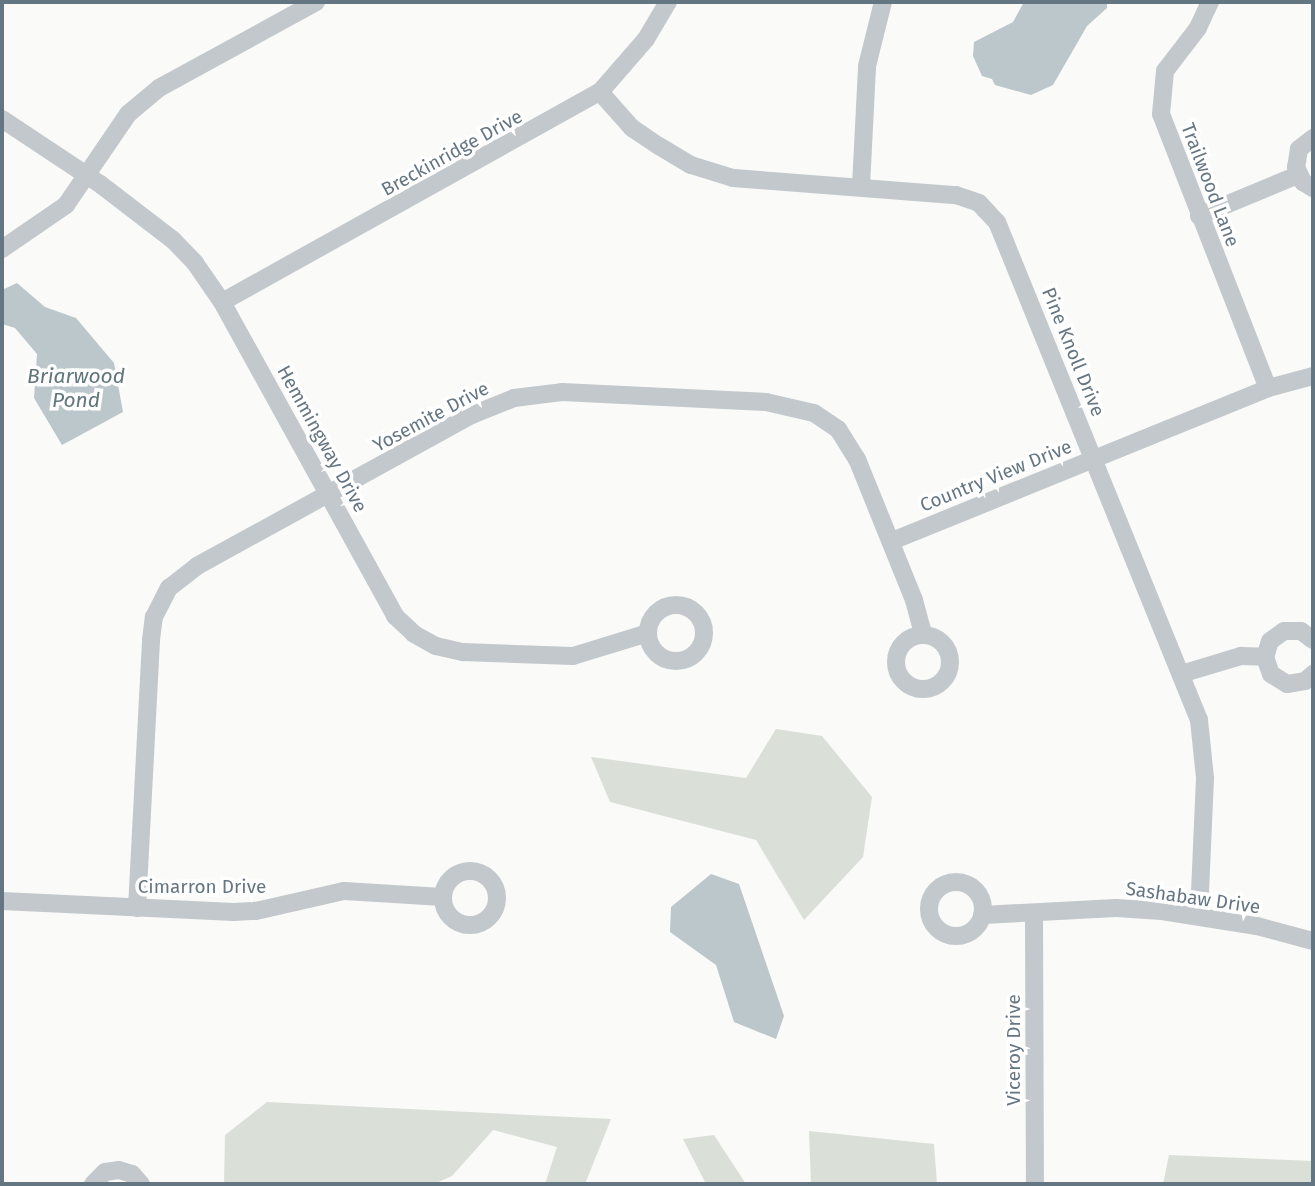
<!DOCTYPE html>
<style>
body{margin:0}
#map{position:relative;width:1315px;height:1186px;overflow:hidden;background:#fafaf8;font-family:"Fira Sans",sans-serif}
div>[style]{position:absolute}
.green>*{inset:0;background:#dadfd7}
.water>*{inset:0;background:#bbc7cb}
.minor>*{height:18px;margin:-9px;padding:0 9px;transform-origin:9px;border-radius:9px;background:#c3c8cc}
.minor>.ring{margin:-9px;padding:0;box-sizing:content-box;background:none;border:18px solid #c3c8cc;border-radius:50%}
span{translate:-50% -50%;white-space:nowrap;text-align:center;line-height:1.15;-webkit-text-stroke:7px #fff;paint-order:stroke}
.street-label{font-size:19px;color:#657683}
.water-label{font-size:21px;color:#60757c;font-style:italic}
.frame{position:absolute;inset:0;border:4px solid #657683;pointer-events:none}
</style>
<div id="map">
<div class="green">
<div style="clip-path:polygon(776px 729px,822px 736px,872px 797px,863px 857px,804px 920px,756px 840px,610px 802px,591px 757px,746px 778px)"></div>
<div style="clip-path:polygon(267px 1102px,611px 1119px,585px 1184px,545px 1184px,557px 1147px,493px 1130px,452px 1176px,434px 1184px,224px 1184px,225px 1135px)"></div>
<div style="clip-path:polygon(809px 1131px,934px 1144px,937px 1184px,811px 1184px)"></div>
<div style="clip-path:polygon(714px 1135px,746px 1184px,706px 1184px,683px 1139px)"></div>
<div style="clip-path:polygon(1169px 1155px,1313px 1161px,1313px 1184px,1163px 1184px)"></div>
</div>
<div class="water">
<div style="clip-path:polygon(1024px 2px,1107px 2px,1107px 8px,1087px 26px,1053px 85px,1031px 95px,995px 85px,992px 79px,982px 76px,973px 56px,974px 42px,1013px 22px)"></div>
<div style="clip-path:polygon(17px 283px,45px 307px,76px 318px,114px 363px,123px 412px,62px 445px,34px 398px,37px 354px,15px 328px,2px 324px,2px 290px)"></div>
<div style="clip-path:polygon(711px 874px,739px 884px,784px 1016px,776px 1039px,734px 1022px,716px 965px,670px 932px,671px 907px)"></div>
</div>
<div class="minor">
<div style="left:1210px;top:2px;width:29px;rotate:115deg"></div>
<div style="left:1198px;top:28px;width:54px;rotate:127.5deg"></div>
<div style="left:1165px;top:71px;width:43px;rotate:95.3deg"></div>
<div style="left:1161px;top:114px;width:294px;rotate:68.7deg"></div>
<div style="left:600px;top:92px;width:48px;rotate:48.4deg"></div>
<div style="left:632px;top:128px;width:32px;rotate:34deg"></div>
<div style="left:659px;top:146px;width:37px;rotate:31deg"></div>
<div style="left:691px;top:165px;width:44px;rotate:17.2deg"></div>
<div style="left:733px;top:178px;width:224px;rotate:4.4deg"></div>
<div style="left:956px;top:195px;width:24px;rotate:19deg"></div>
<div style="left:979px;top:203px;width:26px;rotate:47deg"></div>
<div style="left:997px;top:222px;width:537px;rotate:67.92deg"></div>
<div style="left:1199px;top:720px;width:58px;rotate:84.1deg"></div>
<div style="left:1205px;top:778px;width:138px;rotate:92.5deg"></div>
<div style="left:2px;top:119px;width:118px;rotate:33.6deg"></div>
<div style="left:100px;top:184px;width:92px;rotate:37.5deg"></div>
<div style="left:173px;top:240px;width:32px;rotate:46deg"></div>
<div style="left:195px;top:263px;width:47px;rotate:55.3deg"></div>
<div style="left:222px;top:302px;width:359px;rotate:61.1deg"></div>
<div style="left:395px;top:616px;width:26px;rotate:43deg"></div>
<div style="left:414px;top:634px;width:25px;rotate:29deg"></div>
<div style="left:436px;top:646px;width:28px;rotate:13deg"></div>
<div style="left:463px;top:652px;width:110px;rotate:2.1deg"></div>
<div style="left:573px;top:656px;width:78px;rotate:-17deg"></div>
<div style="left:1313px;top:138px;width:18px;rotate:142deg"></div>
<div style="left:1299px;top:149px;width:18px;rotate:99deg"></div>
<div style="left:1296px;top:167px;width:17px;rotate:65deg"></div>
<div style="left:1303px;top:182px;width:12px;rotate:31deg"></div>
<div style="left:861px;top:186px;width:120px;rotate:-87.1deg"></div>
<div style="left:867px;top:66px;width:66px;rotate:-76deg"></div>
<div style="left:1199px;top:216px;width:107px;rotate:-22.5deg"></div>
<div style="left:2px;top:249px;width:78px;rotate:-34.5deg"></div>
<div style="left:66px;top:205px;width:110px;rotate:-55.7deg"></div>
<div style="left:128px;top:114px;width:40px;rotate:-40deg"></div>
<div style="left:159px;top:88px;width:179px;rotate:-28.7deg"></div>
<div style="left:222px;top:302px;width:432px;rotate:-29.1deg"></div>
<div style="left:600px;top:92px;width:70px;rotate:-49deg"></div>
<div style="left:646px;top:39px;width:43px;rotate:-59.3deg"></div>
<div style="left:892px;top:541px;width:406px;rotate:-22.1deg"></div>
<div style="left:1268px;top:388px;width:47px;rotate:-14.9deg"></div>
<div class="ring" style="left:648px;top:605px;width:38px;height:38px"></div>
<div class="ring" style="left:896px;top:635px;width:36px;height:36px"></div>
<div style="left:1313px;top:640px;width:15px;rotate:-143deg"></div>
<div style="left:1301px;top:631px;width:17px;rotate:180deg"></div>
<div style="left:1284px;top:631px;width:17px;rotate:144deg"></div>
<div style="left:1270px;top:641px;width:17px;rotate:107deg"></div>
<div style="left:1265px;top:657px;width:18px;rotate:71deg"></div>
<div style="left:1271px;top:674px;width:19px;rotate:32deg"></div>
<div style="left:1287px;top:684px;width:18px;rotate:-9deg"></div>
<div style="left:1305px;top:681px;width:11px;rotate:-41deg"></div>
<div style="left:1181px;top:674px;width:63px;rotate:-16.7deg"></div>
<div style="left:1241px;top:656px;width:24px;rotate:2deg"></div>
<div class="ring" style="left:443px;top:871px;width:36px;height:36px"></div>
<div class="ring" style="left:929px;top:882px;width:36px;height:36px"></div>
<div style="left:2px;top:901px;width:232px;rotate:2.7deg"></div>
<div style="left:234px;top:912px;width:22px;rotate:-3deg"></div>
<div style="left:256px;top:911px;width:90px;rotate:-12.8deg"></div>
<div style="left:344px;top:891px;width:99px;rotate:3.5deg"></div>
<div style="left:137px;top:908px;width:268px;rotate:-87deg"></div>
<div style="left:151px;top:640px;width:23px;rotate:-83deg"></div>
<div style="left:154px;top:617px;width:33px;rotate:-63deg"></div>
<div style="left:169px;top:588px;width:36px;rotate:-38deg"></div>
<div style="left:197px;top:566px;width:314px;rotate:-28.8deg"></div>
<div style="left:472px;top:415px;width:45px;rotate:-22deg"></div>
<div style="left:514px;top:398px;width:48px;rotate:-7.1deg"></div>
<div style="left:562px;top:392px;width:204px;rotate:2.8deg"></div>
<div style="left:766px;top:402px;width:49px;rotate:12.9deg"></div>
<div style="left:814px;top:413px;width:29px;rotate:34deg"></div>
<div style="left:838px;top:429px;width:36px;rotate:58deg"></div>
<div style="left:857px;top:459px;width:152px;rotate:68deg"></div>
<div style="left:914px;top:600px;width:35px;rotate:75deg"></div>
<div style="left:982px;top:915px;width:134px;rotate:-3deg"></div>
<div style="left:1116px;top:908px;width:46px;rotate:3.7deg"></div>
<div style="left:1162px;top:911px;width:96px;rotate:9deg"></div>
<div style="left:1257px;top:926px;width:58px;rotate:15deg"></div>
<div style="left:1034px;top:915px;width:269px;rotate:89.8deg"></div>
<div style="left:93px;top:1184px;width:17px;rotate:-45deg"></div>
<div style="left:105px;top:1172px;width:14px;rotate:-8deg"></div>
<div style="left:119px;top:1170px;width:14px;rotate:17deg"></div>
<div style="left:132px;top:1174px;width:13px;rotate:48deg"></div>
</div>
<div class="street-label">
<span style="left:452px;top:153px;rotate:-29deg">Breckinridge Drive</span>
<span style="left:1210px;top:185px;rotate:69deg">Trailwood Lane</span>
<span style="left:1073px;top:352px;rotate:68deg">Pine Knoll Drive</span>
<span style="left:431px;top:417px;rotate:-28deg">Yosemite Drive</span>
<span style="left:322px;top:439px;rotate:61deg">Hemmingway Drive</span>
<span style="left:996px;top:476px;rotate:-22deg">Country View Drive</span>
<span style="left:202px;top:887px">Cimarron Drive</span>
<span style="left:1193px;top:898px;rotate:8deg">Sashabaw Drive</span>
<span style="left:1014px;top:1050px;rotate:-90deg">Viceroy Drive</span>
</div>
<div class="water-label">
<span style="left:76px;top:388px">Briarwood<br>Pond</span>
</div>
<div class="frame"></div>
</div>
